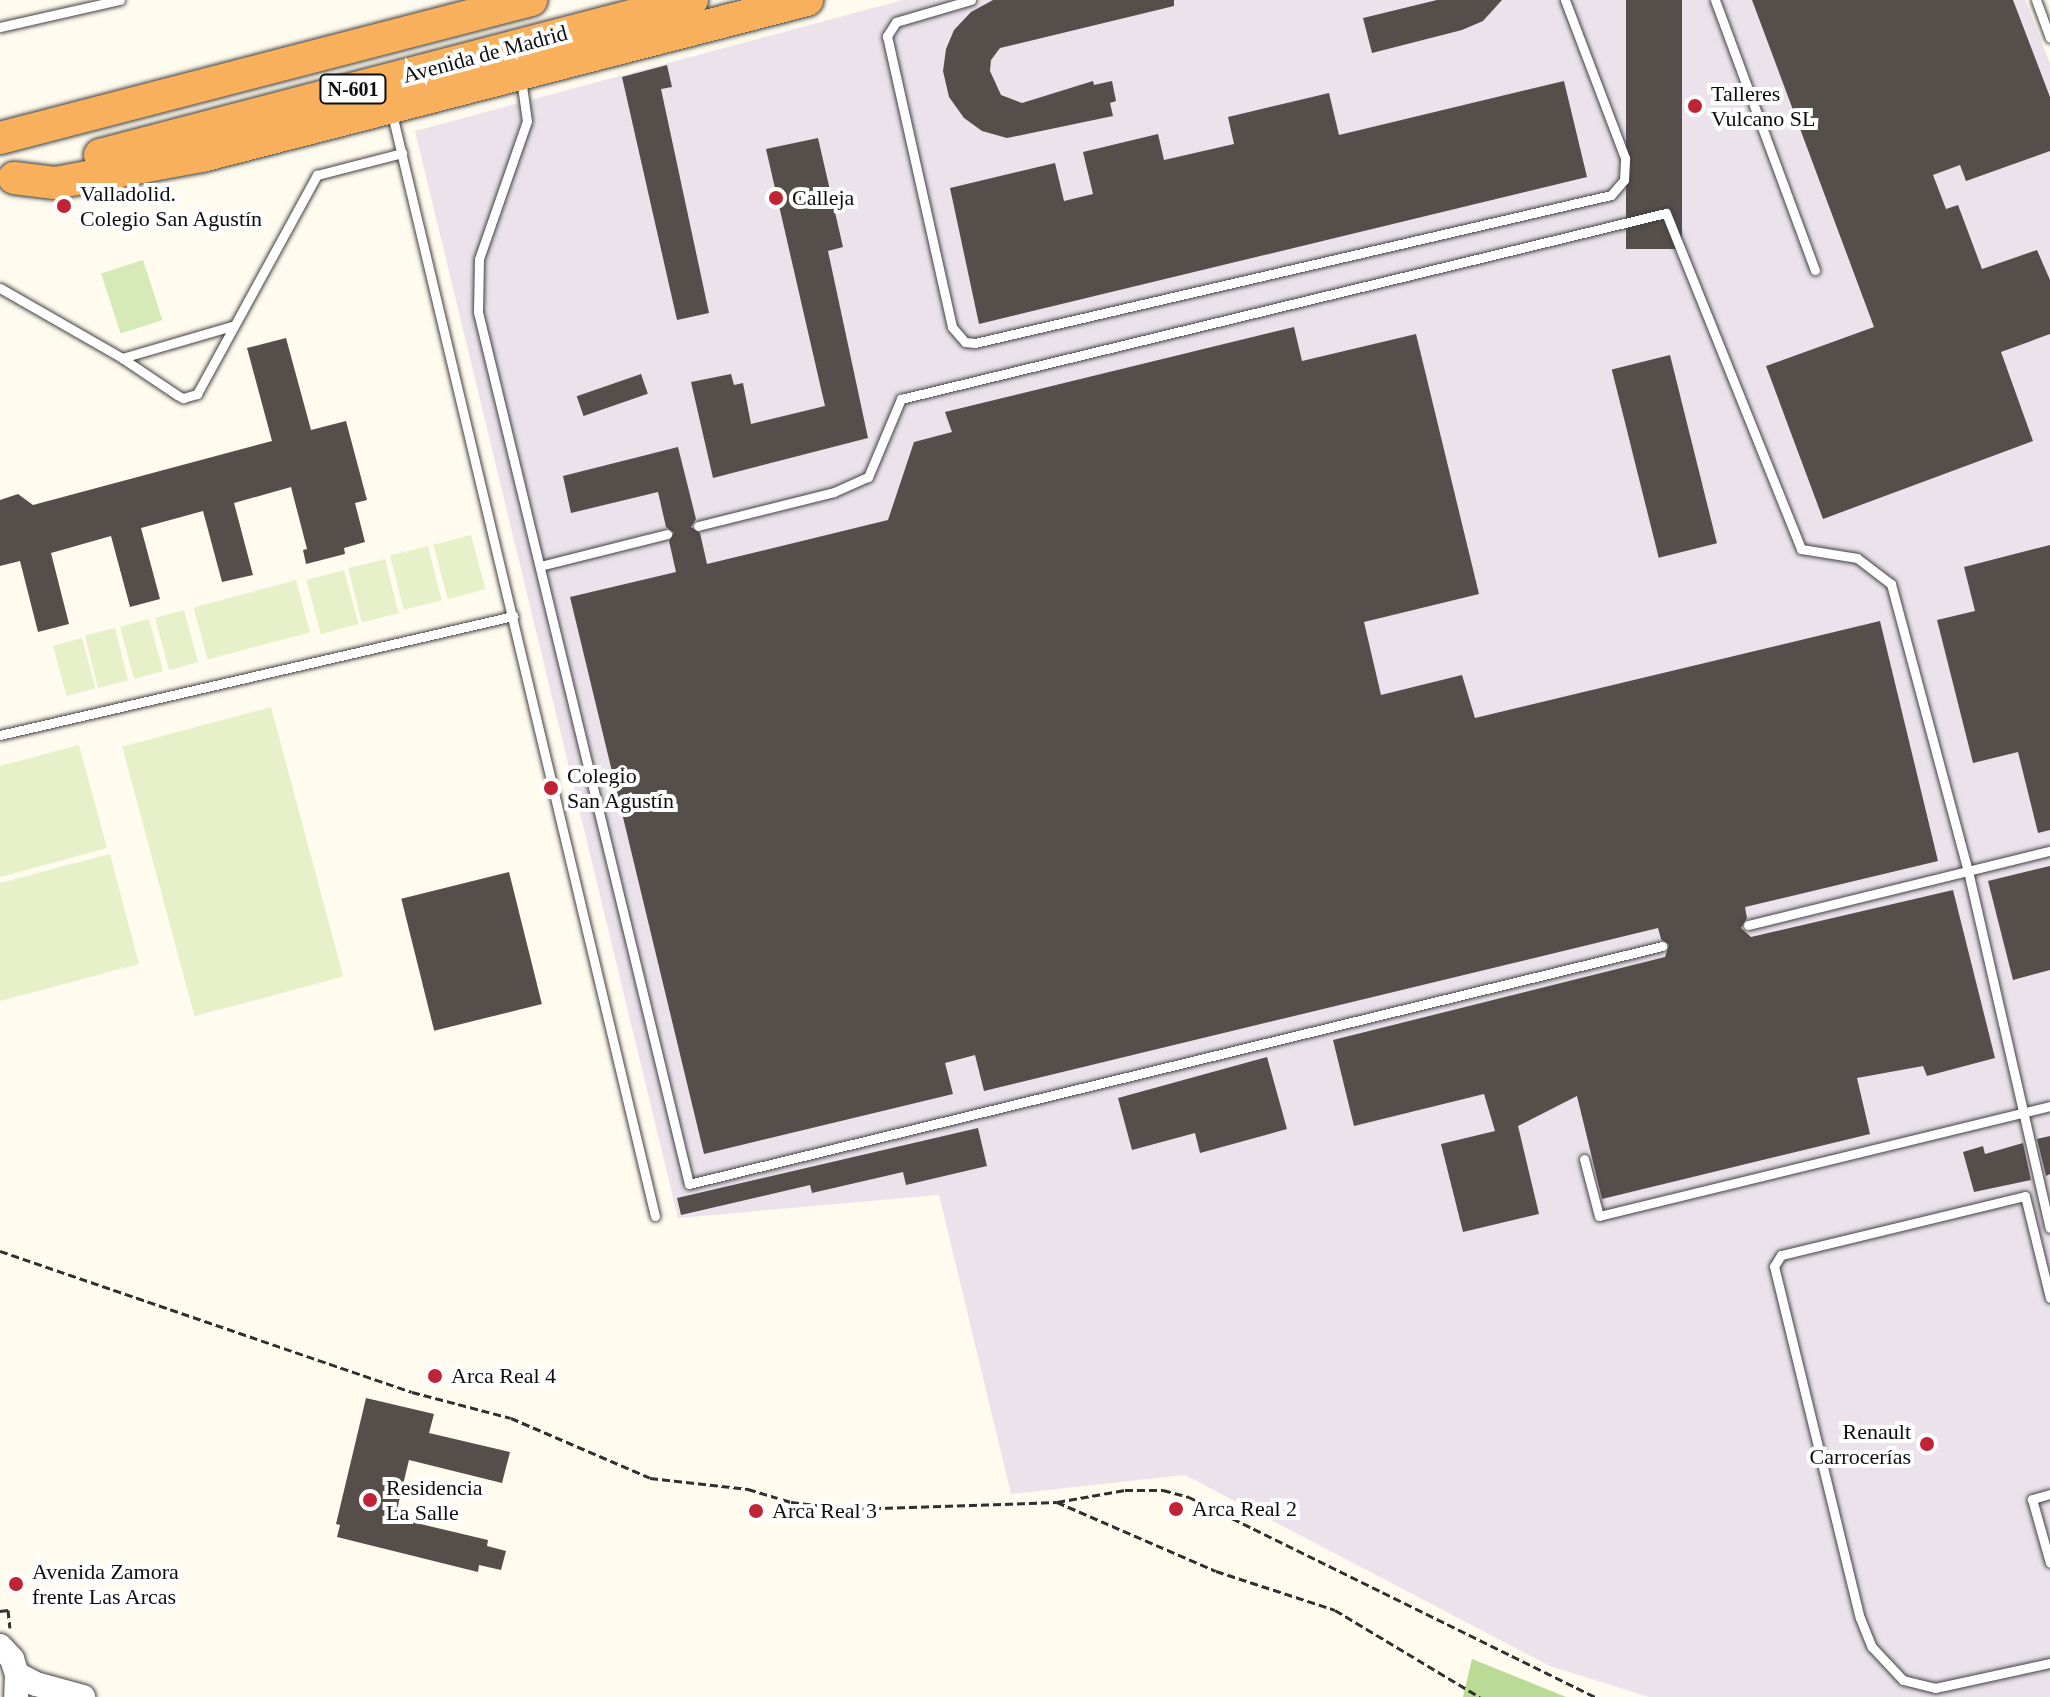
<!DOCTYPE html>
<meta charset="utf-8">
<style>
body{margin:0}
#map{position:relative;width:2050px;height:1697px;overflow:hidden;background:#fffbee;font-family:"Times New Roman",serif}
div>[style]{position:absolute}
.industrial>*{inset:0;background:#ebe2ec}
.green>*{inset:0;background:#d5eab7;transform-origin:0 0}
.forest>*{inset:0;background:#badb96}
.pitch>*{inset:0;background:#e6f1c9;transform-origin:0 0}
.building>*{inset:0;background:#564e4a;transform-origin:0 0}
.path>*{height:3px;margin-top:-1.5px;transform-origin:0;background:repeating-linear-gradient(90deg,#303030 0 8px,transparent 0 12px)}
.roads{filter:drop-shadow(0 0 2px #414141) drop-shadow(0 0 2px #414141)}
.service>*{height:9px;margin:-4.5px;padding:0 4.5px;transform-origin:4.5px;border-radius:4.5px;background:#fff}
.tertiary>*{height:24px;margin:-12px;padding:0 12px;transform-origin:12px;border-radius:12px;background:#fff}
.trunk>*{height:32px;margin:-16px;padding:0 16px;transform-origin:16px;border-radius:16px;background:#f8b05c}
.dots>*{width:22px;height:22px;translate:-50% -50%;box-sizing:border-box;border:4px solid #fff;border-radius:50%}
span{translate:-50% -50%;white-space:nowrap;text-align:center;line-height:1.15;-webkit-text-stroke:8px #fff;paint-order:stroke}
.shield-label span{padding:2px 6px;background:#fff;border:2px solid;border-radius:6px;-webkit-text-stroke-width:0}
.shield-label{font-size:20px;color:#0e0e0e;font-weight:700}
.street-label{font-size:22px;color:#0e0e0e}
.poi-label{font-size:22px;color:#0e0e0e}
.left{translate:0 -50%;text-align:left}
.right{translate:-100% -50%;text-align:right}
</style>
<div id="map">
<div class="industrial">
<div style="clip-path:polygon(903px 0,2025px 0,2050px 63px,2050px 1697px,1649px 1697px,1550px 1666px,1185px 1475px,1011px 1494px,939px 1195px,678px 1218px,415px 131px)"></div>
</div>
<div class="green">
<div style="left:143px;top:260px;width:63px;height:44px;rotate:72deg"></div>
</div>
<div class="forest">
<div style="clip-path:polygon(1472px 1659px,1566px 1697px,1463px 1697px)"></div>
</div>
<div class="pitch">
<div style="left:471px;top:535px;width:56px;height:39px;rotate:75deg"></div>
<div style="left:428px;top:546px;width:56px;height:39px;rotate:76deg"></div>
<div style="left:385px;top:559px;width:56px;height:38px;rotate:76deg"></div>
<div style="left:344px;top:570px;width:56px;height:39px;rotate:75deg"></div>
<div style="left:296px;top:580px;width:54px;height:106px;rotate:75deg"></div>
<div style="left:184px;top:610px;width:54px;height:30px;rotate:75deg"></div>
<div style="left:149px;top:619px;width:54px;height:30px;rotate:75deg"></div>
<div style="left:115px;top:628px;width:54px;height:31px;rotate:76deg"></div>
<div style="left:82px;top:638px;width:52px;height:30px;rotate:75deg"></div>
<div style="left:271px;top:707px;width:279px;height:154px;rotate:75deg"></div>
<div style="clip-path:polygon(79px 745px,107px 848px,0 877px,0 766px)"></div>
<div style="clip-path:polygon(110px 854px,139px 964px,0 1001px,0 883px)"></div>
</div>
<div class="building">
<div style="clip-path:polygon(993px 0,1174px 0,1174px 6px,1000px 48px,991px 60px,990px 71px,1001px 95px,1022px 103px,1093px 81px,1094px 85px,1112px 81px,1116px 101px,1110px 103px,1113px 116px,1007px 138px,982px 131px,964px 118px,949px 97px,943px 71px,946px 49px,954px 30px,971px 12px)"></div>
<div style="clip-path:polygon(1437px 0,1502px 0,1483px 21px,1462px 30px,1372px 53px,1363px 18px)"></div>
<div style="left:1626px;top:0;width:56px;height:249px"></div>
<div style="clip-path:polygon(1752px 0,2013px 0,2050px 97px,2050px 151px,1966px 181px,1960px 165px,1933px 175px,1946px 209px,1958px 205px,1982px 269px,2037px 250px,2050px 280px,2050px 334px,2001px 352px,2033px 441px,1823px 519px,1766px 366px,1874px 327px)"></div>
<div style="clip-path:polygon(667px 65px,672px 87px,661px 89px,709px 313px,677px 320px,622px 77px)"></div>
<div style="clip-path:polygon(1564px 81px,1587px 177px,979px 324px,950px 188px,1055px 163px,1064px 201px,1093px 194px,1083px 152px,1158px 134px,1164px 160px,1234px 144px,1228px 117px,1329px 93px,1339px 135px)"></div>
<div style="clip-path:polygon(818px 138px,843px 247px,828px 251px,868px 438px,713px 478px,691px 382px,731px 374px,734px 385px,743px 383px,751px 424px,825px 406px,766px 149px)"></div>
<div style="clip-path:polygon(1294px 327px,1302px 361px,1416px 334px,1479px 594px,1364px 622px,1381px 695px,1462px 675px,1475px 718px,1880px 621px,1938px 861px,1745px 907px,1747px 918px,1741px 928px,1751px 937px,1953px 890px,1995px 1058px,1927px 1076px,1923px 1066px,1857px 1078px,1870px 1134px,1602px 1199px,1577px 1096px,1518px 1126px,1539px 1214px,1463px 1232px,1441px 1144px,1495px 1131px,1484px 1094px,1354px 1126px,1333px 1040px,1665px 957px,1669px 945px,1661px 939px,1658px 928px,984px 1091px,975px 1055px,945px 1063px,953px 1094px,704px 1154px,570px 597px,676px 572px,669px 541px,674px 533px,666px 527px,658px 492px,571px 513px,563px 476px,678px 447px,696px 519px,691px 527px,700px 533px,707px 564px,888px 520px,914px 442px,952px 432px,945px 412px)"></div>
<div style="clip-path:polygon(286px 338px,311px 430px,346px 421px,367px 500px,355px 503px,365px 542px,344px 548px,345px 554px,306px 564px,303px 550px,307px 549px,291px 487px,234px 503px,253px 575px,222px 582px,203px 511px,141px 528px,160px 599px,130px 607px,111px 536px,51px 553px,69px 624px,38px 632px,20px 561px,0 566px,0 500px,18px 494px,33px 505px,272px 441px,247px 348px)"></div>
<div style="left:1670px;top:355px;width:194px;height:60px;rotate:76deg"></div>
<div style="left:641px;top:374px;width:21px;height:68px;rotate:71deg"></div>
<div style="clip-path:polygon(2050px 545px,2050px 830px,2038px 833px,2018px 752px,1973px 763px,1937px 620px,1975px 611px,1964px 567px)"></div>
<div style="clip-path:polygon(2050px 866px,2050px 970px,2013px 980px,1988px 881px)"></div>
<div style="left:509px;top:872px;width:136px;height:111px;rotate:76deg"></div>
<div style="clip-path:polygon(1267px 1057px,1287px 1129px,1200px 1153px,1195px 1133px,1132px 1150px,1118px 1098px)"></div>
<div style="clip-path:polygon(978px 1128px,987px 1166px,906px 1185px,903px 1172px,812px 1193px,810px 1185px,681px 1215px,677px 1198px)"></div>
<div style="clip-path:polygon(2050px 1136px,2050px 1174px,2046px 1176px,2037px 1139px)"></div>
<div style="clip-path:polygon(2023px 1143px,2031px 1180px,1974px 1192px,1963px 1152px,1983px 1146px,1985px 1154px)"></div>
<div style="clip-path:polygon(366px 1398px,434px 1414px,429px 1433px,510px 1452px,502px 1483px,409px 1460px,395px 1518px,488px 1540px,487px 1546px,506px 1551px,501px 1570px,479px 1565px,478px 1572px,337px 1537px,340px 1525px,336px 1524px)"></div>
</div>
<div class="path">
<div style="left:0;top:1251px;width:435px;rotate:18.9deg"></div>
<div style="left:412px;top:1392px;width:102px;rotate:14.7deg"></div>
<div style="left:511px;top:1418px;width:151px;rotate:23.3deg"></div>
<div style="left:650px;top:1478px;width:99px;rotate:6.4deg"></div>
<div style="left:748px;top:1489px;width:45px;rotate:16.8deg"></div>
<div style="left:791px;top:1502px;width:58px;rotate:6.9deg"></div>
<div style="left:849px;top:1509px;width:208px;rotate:-1.9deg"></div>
<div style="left:1057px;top:1502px;width:69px;rotate:-10deg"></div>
<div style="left:1125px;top:1490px;width:38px"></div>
<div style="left:1163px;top:1490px;width:27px;rotate:15deg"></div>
<div style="left:1189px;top:1497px;width:453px;rotate:26.2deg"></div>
<div style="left:1057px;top:1502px;width:173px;rotate:23.5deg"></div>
<div style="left:1216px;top:1571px;width:125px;rotate:18.1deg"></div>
<div style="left:1335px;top:1610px;width:169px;rotate:31deg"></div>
<div style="left:0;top:1611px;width:8px;rotate:-7deg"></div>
<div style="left:8px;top:1610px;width:18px;rotate:84deg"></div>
</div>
<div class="roads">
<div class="service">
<div style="left:971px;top:0;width:78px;rotate:163.7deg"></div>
<div style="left:896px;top:22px;width:17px;rotate:123deg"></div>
<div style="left:887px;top:36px;width:298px;rotate:77.4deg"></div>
<div style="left:952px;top:327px;width:20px;rotate:49deg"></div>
<div style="left:965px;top:342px;width:10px;rotate:6deg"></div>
<div style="left:975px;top:343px;width:653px;rotate:-13.1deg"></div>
<div style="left:1611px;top:195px;width:20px;rotate:-49deg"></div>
<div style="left:1624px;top:180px;width:22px;rotate:-87deg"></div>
<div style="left:1625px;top:158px;width:169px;rotate:-110.8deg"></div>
<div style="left:1715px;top:0;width:288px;rotate:69.7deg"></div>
<div style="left:2036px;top:0;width:40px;rotate:69.8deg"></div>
<div style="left:0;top:27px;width:123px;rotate:-12.7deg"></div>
<div style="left:521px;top:79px;width:42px;rotate:81.9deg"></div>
<div style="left:527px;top:121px;width:146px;rotate:109.2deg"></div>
<div style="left:479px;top:259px;width:53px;rotate:91.1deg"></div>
<div style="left:478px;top:312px;width:897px;rotate:76.4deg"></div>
<div style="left:689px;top:1184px;width:1002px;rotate:-13.74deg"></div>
<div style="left:392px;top:114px;width:1133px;rotate:76.58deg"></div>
<div style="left:0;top:288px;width:141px;rotate:29.8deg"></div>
<div style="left:122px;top:358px;width:115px;rotate:-16.2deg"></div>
<div style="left:122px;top:358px;width:66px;rotate:33.9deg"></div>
<div style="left:177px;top:395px;width:7px;rotate:27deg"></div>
<div style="left:183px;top:398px;width:15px;rotate:-16deg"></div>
<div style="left:197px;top:394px;width:250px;rotate:-61.3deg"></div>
<div style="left:317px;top:175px;width:88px;rotate:-14.5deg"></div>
<div style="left:698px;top:526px;width:140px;rotate:-14deg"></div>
<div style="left:834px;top:492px;width:37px;rotate:-24deg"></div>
<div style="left:868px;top:477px;width:85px;rotate:-67.1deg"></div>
<div style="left:901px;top:399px;width:787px;rotate:-13.67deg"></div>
<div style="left:1666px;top:213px;width:362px;rotate:68.1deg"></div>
<div style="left:1801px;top:549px;width:57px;rotate:9.1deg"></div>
<div style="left:1857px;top:558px;width:43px;rotate:37.4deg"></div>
<div style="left:1891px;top:584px;width:297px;rotate:75deg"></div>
<div style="left:1968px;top:871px;width:366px;rotate:77.1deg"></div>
<div style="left:540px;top:566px;width:131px;rotate:-14.1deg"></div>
<div style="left:0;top:735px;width:527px;rotate:-13.06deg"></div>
<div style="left:1748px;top:925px;width:311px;rotate:-13.8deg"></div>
<div style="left:1584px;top:1159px;width:59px;rotate:75.3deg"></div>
<div style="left:1599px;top:1216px;width:464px;rotate:-13.7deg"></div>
<div style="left:2050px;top:1298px;width:105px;rotate:-103.8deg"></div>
<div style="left:2025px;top:1196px;width:251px;rotate:166.4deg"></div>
<div style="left:1781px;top:1255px;width:13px;rotate:122deg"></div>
<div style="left:1774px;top:1266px;width:362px;rotate:76.3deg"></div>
<div style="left:1860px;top:1618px;width:31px;rotate:68deg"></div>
<div style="left:1872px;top:1647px;width:45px;rotate:46.8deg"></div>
<div style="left:1903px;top:1680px;width:33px;rotate:14deg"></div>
<div style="left:1935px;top:1688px;width:118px;rotate:-12.3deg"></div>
<div style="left:2050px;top:1494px;width:19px;rotate:164deg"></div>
<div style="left:2032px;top:1499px;width:66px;rotate:74.3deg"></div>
</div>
<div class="tertiary">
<div style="left:0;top:1646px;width:18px;rotate:47deg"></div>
<div style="left:12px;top:1659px;width:16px;rotate:72deg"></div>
<div style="left:17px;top:1674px;width:23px;rotate:92deg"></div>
<div style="left:17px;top:1674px;width:21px;rotate:28deg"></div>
<div style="left:36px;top:1684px;width:49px;rotate:15.5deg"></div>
</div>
<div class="trunk">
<div style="left:0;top:138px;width:549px;rotate:-14.57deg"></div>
<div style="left:100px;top:155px;width:612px;rotate:-14.67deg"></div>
<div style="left:14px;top:178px;width:41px;rotate:7deg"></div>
<div style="left:55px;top:183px;width:149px;rotate:-10.4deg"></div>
<div style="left:202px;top:156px;width:625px;rotate:-14.46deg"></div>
</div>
</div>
<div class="dots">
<div style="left:1695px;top:106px;background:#c02335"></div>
<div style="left:776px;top:198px;background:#c02335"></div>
<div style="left:64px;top:206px;background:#c02335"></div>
<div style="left:551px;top:788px;background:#c02335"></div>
<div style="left:435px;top:1376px;background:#c02335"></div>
<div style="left:1927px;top:1444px;background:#c02335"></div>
<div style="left:370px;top:1500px;background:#c02335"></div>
<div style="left:1176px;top:1509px;background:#c02335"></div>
<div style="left:756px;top:1511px;background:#c02335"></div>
<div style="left:16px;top:1584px;background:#c02335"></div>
</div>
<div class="shield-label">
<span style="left:353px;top:89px">N-601</span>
</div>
<div class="street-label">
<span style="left:485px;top:54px;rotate:-15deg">Avenida de Madrid</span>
</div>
<div class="poi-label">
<span class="left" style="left:1711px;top:106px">Talleres<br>Vulcano SL</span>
<span class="left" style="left:80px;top:206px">Valladolid.<br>Colegio San Agustín</span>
<span class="left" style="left:792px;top:198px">Calleja</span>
<span class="left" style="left:567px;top:788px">Colegio<br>San Agustín</span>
<span class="left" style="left:451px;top:1376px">Arca Real 4</span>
<span class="right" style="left:1911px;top:1444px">Renault<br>Carrocerías</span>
<span class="left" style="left:386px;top:1500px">Residencia<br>La Salle</span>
<span class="left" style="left:1192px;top:1509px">Arca Real 2</span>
<span class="left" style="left:772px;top:1511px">Arca Real 3</span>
<span class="left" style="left:32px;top:1584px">Avenida Zamora<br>frente Las Arcas</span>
</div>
</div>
